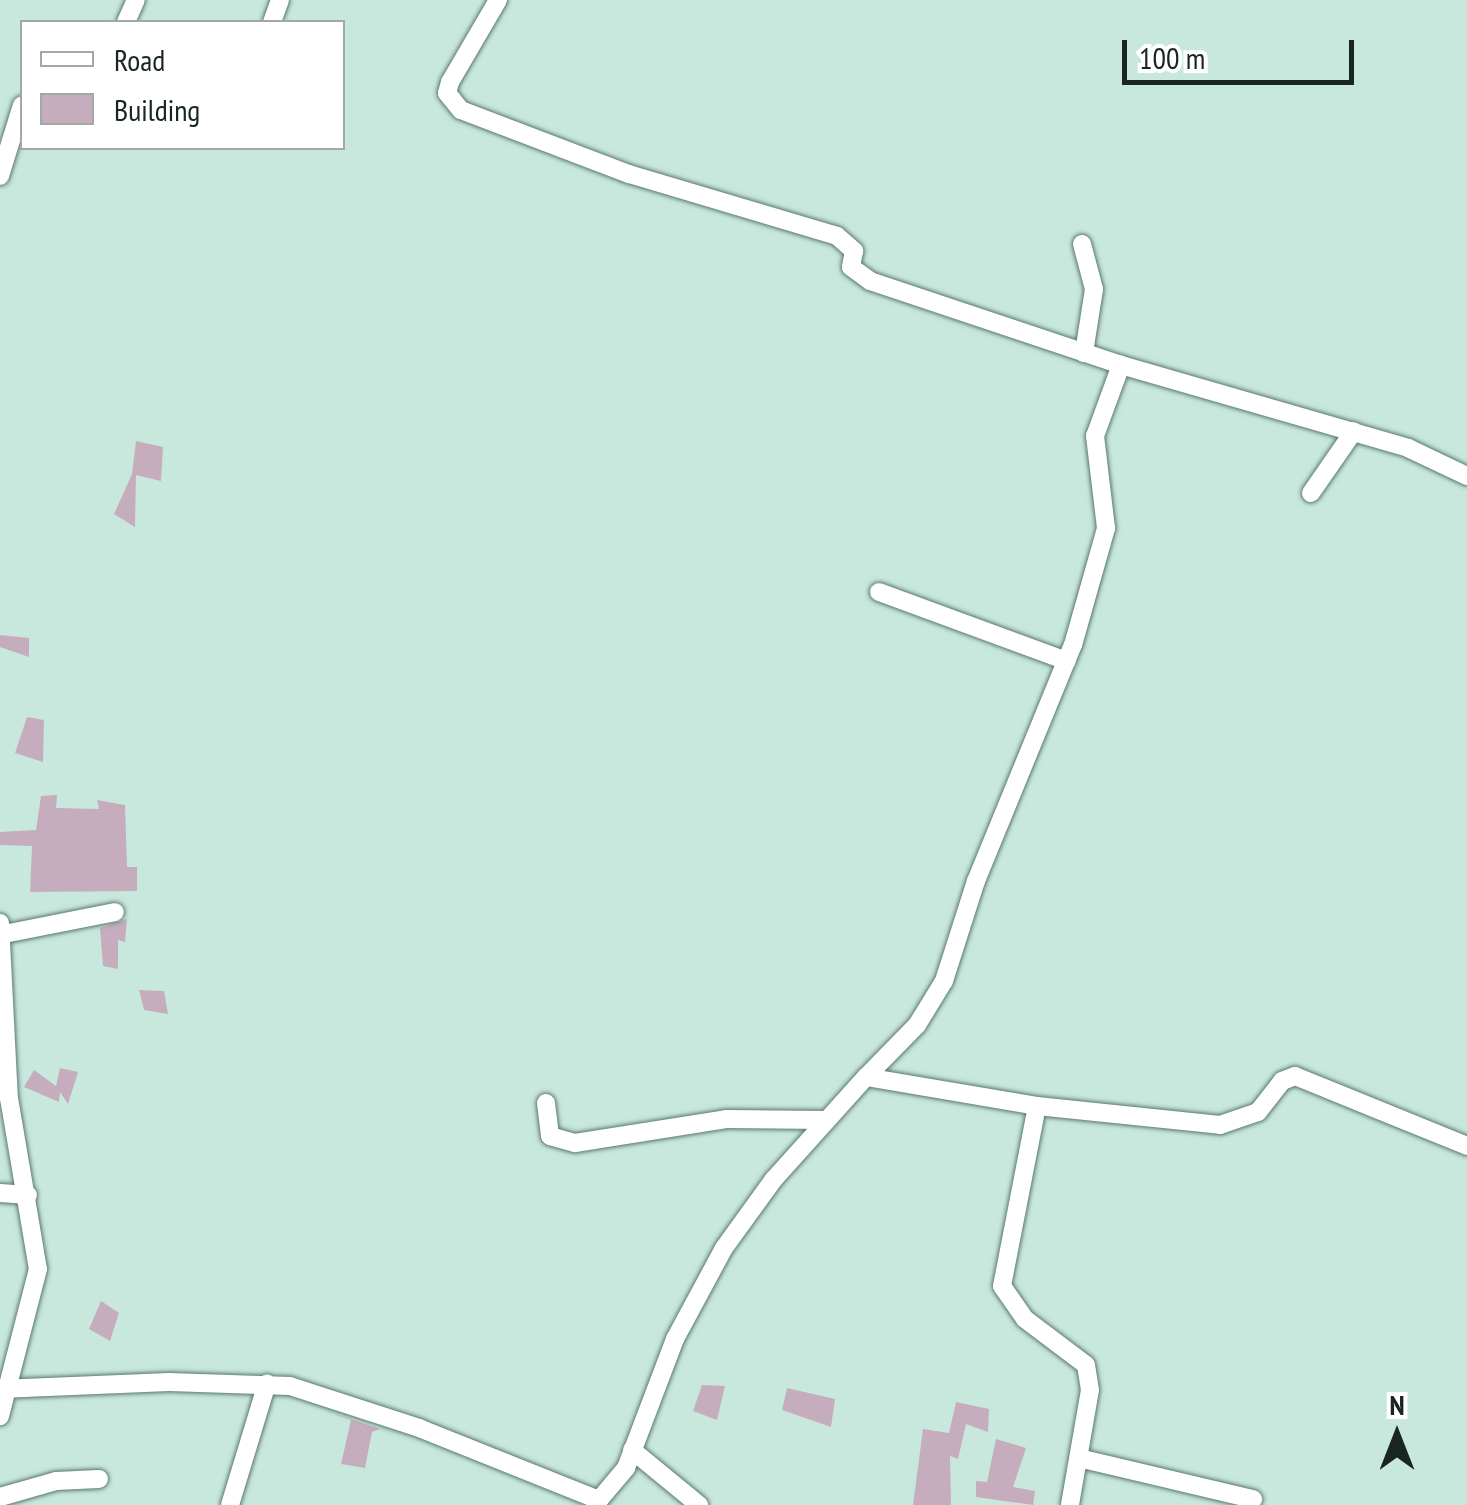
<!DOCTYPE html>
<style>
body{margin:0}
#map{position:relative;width:1467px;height:1505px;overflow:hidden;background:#c8e8de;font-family:"PT Sans Narrow",sans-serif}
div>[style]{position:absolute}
.building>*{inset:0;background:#c6adbd}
.roads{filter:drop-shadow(0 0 2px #5a786f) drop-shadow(0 0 2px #5a786f)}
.minor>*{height:18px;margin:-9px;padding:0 9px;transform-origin:9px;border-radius:9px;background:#fff}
span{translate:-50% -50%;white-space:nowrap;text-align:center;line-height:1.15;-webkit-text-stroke:10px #fff;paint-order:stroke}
.legend{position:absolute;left:20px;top:20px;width:325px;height:130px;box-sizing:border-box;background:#fff;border:2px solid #a3a8a7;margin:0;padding:12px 18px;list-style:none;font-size:30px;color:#192522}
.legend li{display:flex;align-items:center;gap:20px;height:50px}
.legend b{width:50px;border:2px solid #a3a8a7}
.north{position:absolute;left:1347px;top:1385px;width:100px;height:100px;-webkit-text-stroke:8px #fff;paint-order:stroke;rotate:0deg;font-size:28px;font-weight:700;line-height:40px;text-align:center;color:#192522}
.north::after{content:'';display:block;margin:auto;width:35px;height:45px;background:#192522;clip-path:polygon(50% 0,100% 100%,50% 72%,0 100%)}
.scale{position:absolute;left:1122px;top:40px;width:232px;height:45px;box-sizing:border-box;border:5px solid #192522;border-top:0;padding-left:12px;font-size:30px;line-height:35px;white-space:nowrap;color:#192522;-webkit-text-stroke:8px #fff;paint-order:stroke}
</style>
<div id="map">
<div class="building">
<div style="clip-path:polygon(136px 441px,163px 447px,161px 481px,136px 475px,135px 527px,114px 514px,132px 474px)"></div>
<div style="clip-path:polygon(0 635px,29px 638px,29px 657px,0 647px)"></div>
<div style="clip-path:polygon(27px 717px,44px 720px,43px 762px,15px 753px)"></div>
<div style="clip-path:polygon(57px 795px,56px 808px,99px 809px,97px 800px,125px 805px,127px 867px,137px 867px,137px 891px,30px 892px,32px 846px,0 845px,0 832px,36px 830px,41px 796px)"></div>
<div style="clip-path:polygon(127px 919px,125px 942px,118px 940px,118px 969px,103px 966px,100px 928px)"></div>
<div style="clip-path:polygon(139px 990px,164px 991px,168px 1014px,144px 1010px)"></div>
<div style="clip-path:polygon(60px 1068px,78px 1072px,68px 1104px,60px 1092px,59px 1102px,24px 1087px,34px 1070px,56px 1086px)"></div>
<div style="clip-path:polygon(101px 1301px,119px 1313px,110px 1341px,89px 1329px)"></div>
<div style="clip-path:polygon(702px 1385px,725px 1386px,717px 1420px,693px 1411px)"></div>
<div style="clip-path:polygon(787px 1388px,835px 1399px,831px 1427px,782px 1410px)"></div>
<div style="clip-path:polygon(956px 1402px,989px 1409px,988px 1432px,966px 1424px,958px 1459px,950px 1456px,951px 1505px,913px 1505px,923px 1429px,949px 1433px)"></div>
<div style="clip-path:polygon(320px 1409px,380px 1429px,372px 1432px,365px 1468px,341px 1464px,351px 1420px)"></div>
<div style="clip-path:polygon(996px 1439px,1026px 1448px,1013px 1487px,1035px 1491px,1033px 1505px,976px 1497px,976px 1481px,987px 1482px)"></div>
</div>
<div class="roads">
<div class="minor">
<div style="left:498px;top:0;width:95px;rotate:120.3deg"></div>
<div style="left:450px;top:82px;width:11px;rotate:105deg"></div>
<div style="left:447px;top:93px;width:22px;rotate:51deg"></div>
<div style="left:461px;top:110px;width:180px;rotate:20.9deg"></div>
<div style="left:629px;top:174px;width:217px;rotate:16.6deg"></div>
<div style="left:837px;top:236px;width:23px;rotate:41deg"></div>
<div style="left:854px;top:251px;width:16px;rotate:101deg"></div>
<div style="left:851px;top:267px;width:24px;rotate:36deg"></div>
<div style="left:870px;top:281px;width:265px;rotate:18.5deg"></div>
<div style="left:1121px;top:365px;width:299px;rotate:16.1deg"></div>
<div style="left:1408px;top:448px;width:65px;rotate:25.4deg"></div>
<div style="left:126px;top:22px;width:24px;rotate:-66deg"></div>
<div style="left:272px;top:22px;width:23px;rotate:-70deg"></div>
<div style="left:0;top:176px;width:74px;rotate:-72.8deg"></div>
<div style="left:1082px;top:244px;width:47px;rotate:75.1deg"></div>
<div style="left:1094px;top:289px;width:65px;rotate:98.9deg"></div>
<div style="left:1311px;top:493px;width:75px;rotate:-55.3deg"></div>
<div style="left:879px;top:592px;width:200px;rotate:20.2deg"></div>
<div style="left:0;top:923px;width:175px;rotate:87.1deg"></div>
<div style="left:9px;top:1098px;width:173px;rotate:80.4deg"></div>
<div style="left:38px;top:1269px;width:152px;rotate:104.5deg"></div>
<div style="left:4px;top:934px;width:113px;rotate:-11.2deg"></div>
<div style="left:866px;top:1077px;width:73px;rotate:-45.6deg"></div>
<div style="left:917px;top:1025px;width:52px;rotate:-58.5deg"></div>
<div style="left:944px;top:981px;width:105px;rotate:-72.3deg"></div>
<div style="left:976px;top:881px;width:255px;rotate:-67.7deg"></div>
<div style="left:1073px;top:645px;width:122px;rotate:-74.2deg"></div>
<div style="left:1106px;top:528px;width:93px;rotate:-96.8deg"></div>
<div style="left:1095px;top:436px;width:76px;rotate:-69.9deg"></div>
<div style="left:546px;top:1103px;width:33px;rotate:83deg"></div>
<div style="left:550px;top:1136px;width:26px;rotate:16deg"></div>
<div style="left:575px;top:1143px;width:153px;rotate:-9deg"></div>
<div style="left:726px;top:1119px;width:99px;rotate:0.6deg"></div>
<div style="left:1037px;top:1106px;width:183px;rotate:101deg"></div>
<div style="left:1002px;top:1286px;width:40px;rotate:55.1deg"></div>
<div style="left:1025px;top:1319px;width:76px;rotate:37deg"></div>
<div style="left:1086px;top:1365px;width:25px;rotate:81deg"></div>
<div style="left:1090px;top:1390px;width:117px;rotate:99.9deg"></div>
<div style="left:0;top:1193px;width:28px;rotate:4deg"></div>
<div style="left:0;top:1389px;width:169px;rotate:-2.4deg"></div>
<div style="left:169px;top:1382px;width:121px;rotate:1.9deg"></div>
<div style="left:290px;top:1386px;width:136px;rotate:18deg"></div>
<div style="left:419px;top:1428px;width:194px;rotate:21.8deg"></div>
<div style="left:599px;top:1500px;width:42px;rotate:-49.8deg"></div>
<div style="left:626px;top:1468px;width:138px;rotate:-69.2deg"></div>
<div style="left:675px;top:1339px;width:103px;rotate:-61.7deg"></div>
<div style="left:724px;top:1248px;width:85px;rotate:-54.1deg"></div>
<div style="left:774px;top:1179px;width:137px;rotate:-48deg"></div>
<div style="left:866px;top:1077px;width:173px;rotate:9.6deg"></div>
<div style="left:1037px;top:1106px;width:184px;rotate:5.9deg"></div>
<div style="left:1220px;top:1125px;width:40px;rotate:-18.9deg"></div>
<div style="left:1258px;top:1112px;width:39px;rotate:-52deg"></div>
<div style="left:1282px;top:1081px;width:14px;rotate:-21deg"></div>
<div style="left:1295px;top:1076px;width:186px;rotate:22.1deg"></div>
<div style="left:632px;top:1450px;width:87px;rotate:39.4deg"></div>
<div style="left:1079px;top:1458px;width:179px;rotate:13.3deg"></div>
<div style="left:0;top:1497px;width:58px;rotate:-15.9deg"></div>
<div style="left:56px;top:1481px;width:43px;rotate:-2.7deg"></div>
<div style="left:230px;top:1505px;width:127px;rotate:-73.1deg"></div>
</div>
</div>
<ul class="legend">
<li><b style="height:12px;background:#fff"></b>Road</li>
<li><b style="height:28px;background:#c6adbd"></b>Building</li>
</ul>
<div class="north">N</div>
<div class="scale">100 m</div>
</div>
